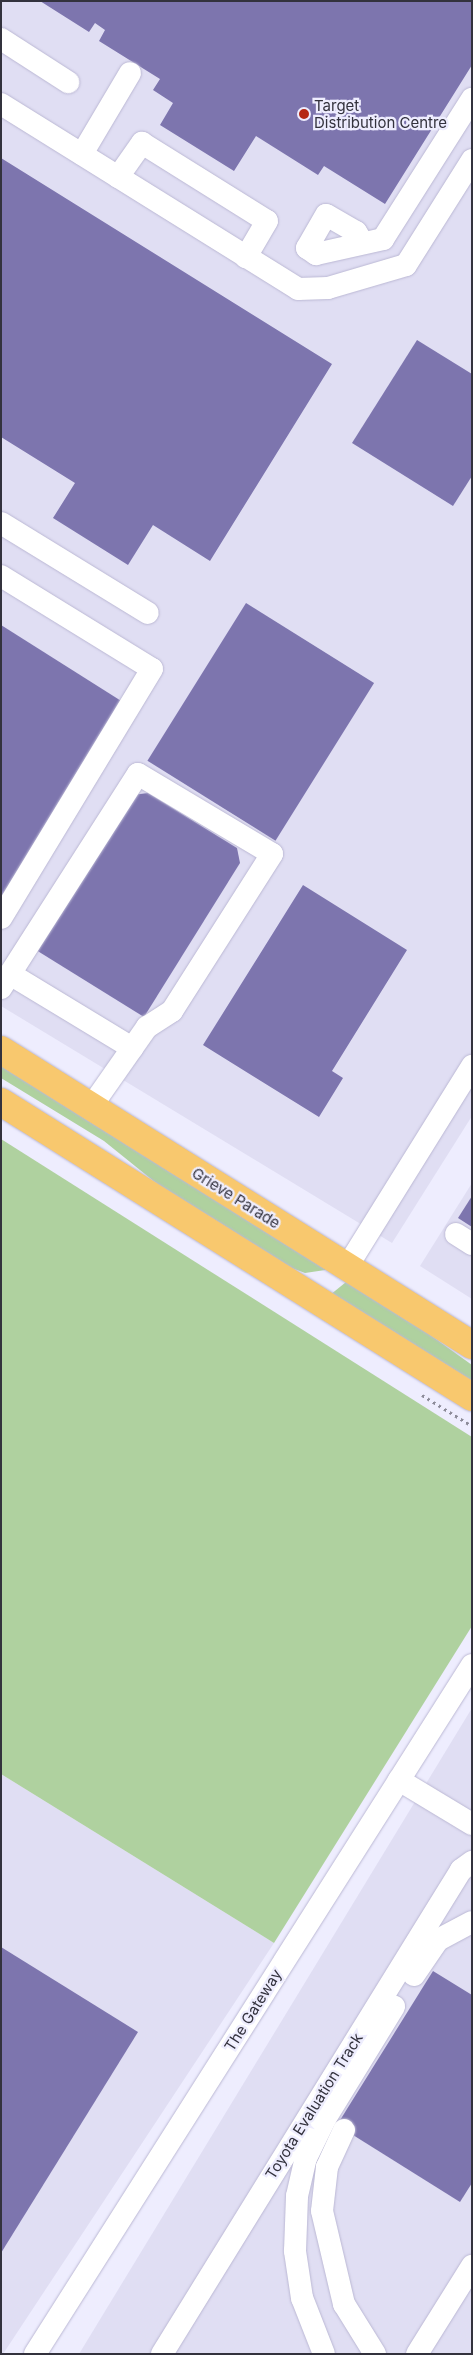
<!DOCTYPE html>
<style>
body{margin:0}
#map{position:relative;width:473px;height:2355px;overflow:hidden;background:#eeedfe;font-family:Inter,sans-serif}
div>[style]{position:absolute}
.built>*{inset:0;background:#e0def3}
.green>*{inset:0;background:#afd19f}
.building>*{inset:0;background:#7d75ae;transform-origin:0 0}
.path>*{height:3px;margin-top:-1.5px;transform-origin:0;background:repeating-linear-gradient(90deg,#8c8b99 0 2.5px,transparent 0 6.5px)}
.roads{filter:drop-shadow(0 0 1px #bbb8d4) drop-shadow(0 0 1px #bbb8d4)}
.minor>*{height:22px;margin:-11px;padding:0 11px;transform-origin:11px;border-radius:11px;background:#fff}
.major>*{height:28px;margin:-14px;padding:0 14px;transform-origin:14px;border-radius:14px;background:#f8c86e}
.dots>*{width:14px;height:14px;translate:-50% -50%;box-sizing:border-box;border:2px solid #eeedfe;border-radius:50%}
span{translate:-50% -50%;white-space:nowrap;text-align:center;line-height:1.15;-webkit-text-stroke:4.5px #eeedfe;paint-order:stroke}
.poi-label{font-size:15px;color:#33323d}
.left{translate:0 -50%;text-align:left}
.street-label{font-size:15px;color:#33323d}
.frame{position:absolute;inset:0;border:2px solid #33323d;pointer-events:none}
</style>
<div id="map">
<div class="built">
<div style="clip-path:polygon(1px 1px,472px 1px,472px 1116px,392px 1243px,1px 1006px)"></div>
<div style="clip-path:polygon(472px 1183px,472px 1299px,420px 1266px)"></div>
<div style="clip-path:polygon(472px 1708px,472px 2354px,79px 2354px)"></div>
<div style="clip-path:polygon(1px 1774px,274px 1943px,3px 2354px,1px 2354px)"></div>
</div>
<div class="green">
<div style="clip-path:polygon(1px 1060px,332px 1269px,305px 1273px,289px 1267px,166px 1191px,104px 1141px,1px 1078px)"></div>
<div style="clip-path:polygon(1px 1139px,472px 1437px,472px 1626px,274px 1943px,1px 1774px)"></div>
<div style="clip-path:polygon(351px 1278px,472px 1365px,472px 1383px,330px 1295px)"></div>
</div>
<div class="building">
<div style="clip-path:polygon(40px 1px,472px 1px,472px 65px,385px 204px,324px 166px,318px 175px,256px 136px,234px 171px,160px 125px,173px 103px,153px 90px,160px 79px,99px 41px,105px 30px,95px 23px,89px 32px)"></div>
<div style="clip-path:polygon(1px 158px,332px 364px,210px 561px,153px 525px,128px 565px,53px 518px,75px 483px,1px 437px)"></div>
<div style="clip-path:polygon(417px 340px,472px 374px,472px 476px,453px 506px,352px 443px)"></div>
<div style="left:246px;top:603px;width:151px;height:186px;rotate:32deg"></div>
<div style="clip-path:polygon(1px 625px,126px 704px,1px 903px)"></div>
<div style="clip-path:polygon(148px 793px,237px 848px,240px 863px,144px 1017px,36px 950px,132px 795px)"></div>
<div style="clip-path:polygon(303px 885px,407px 950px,332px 1071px,343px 1078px,319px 1117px,203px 1045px)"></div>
<div style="clip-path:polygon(472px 1196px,472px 1227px,458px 1218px)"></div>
<div style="clip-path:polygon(1px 1947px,138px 2032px,1px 2253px)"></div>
<div style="clip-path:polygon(433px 1971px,472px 1995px,472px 2183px,460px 2202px,337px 2125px)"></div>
</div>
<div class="path">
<div style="left:422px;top:1395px;width:59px;rotate:31.8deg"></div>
</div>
<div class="roads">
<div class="minor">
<div style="left:1px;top:39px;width:80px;rotate:32.7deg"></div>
<div style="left:1px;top:104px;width:350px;rotate:31.9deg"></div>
<div style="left:298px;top:289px;width:30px;rotate:-2deg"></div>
<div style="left:328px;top:288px;width:81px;rotate:-16.4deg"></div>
<div style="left:406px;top:265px;width:124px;rotate:-57.8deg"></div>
<div style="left:82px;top:154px;width:94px;rotate:-59.3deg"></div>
<div style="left:118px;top:177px;width:42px;rotate:-54.8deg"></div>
<div style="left:142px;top:143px;width:147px;rotate:32deg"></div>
<div style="left:267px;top:221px;width:42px;rotate:120.3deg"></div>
<div style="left:363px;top:243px;width:13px;rotate:-122deg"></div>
<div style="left:356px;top:232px;width:34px;rotate:-150deg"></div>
<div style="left:326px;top:215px;width:38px;rotate:120deg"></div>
<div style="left:307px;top:248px;width:11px;rotate:34deg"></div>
<div style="left:316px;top:254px;width:69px;rotate:-12.6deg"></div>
<div style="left:383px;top:239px;width:166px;rotate:-57.6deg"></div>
<div style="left:1px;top:523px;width:172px;rotate:31.5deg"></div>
<div style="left:1px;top:576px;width:177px;rotate:31.6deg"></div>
<div style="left:152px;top:669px;width:291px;rotate:121.2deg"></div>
<div style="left:10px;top:974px;width:143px;rotate:31.2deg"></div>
<div style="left:1px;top:988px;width:254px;rotate:-57.4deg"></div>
<div style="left:138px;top:774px;width:156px;rotate:30.8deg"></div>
<div style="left:272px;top:854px;width:186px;rotate:122.5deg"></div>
<div style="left:172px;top:1011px;width:30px;rotate:147deg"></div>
<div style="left:147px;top:1027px;width:98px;rotate:125deg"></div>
<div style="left:456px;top:1234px;width:19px;rotate:32deg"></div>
<div style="left:347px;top:1267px;width:237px;rotate:-58.1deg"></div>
<div style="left:399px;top:1780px;width:85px;rotate:31.1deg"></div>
<div style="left:414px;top:1975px;width:42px;rotate:-55.6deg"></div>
<div style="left:438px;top:1940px;width:38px;rotate:-28deg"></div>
<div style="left:344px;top:2130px;width:41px;rotate:114.7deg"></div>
<div style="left:327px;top:2167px;width:44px;rotate:96.5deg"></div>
<div style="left:322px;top:2211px;width:96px;rotate:76.7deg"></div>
<div style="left:344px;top:2304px;width:59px;rotate:58.2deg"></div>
<div style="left:35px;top:2354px;width:816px;rotate:-57.61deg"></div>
<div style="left:162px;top:2354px;width:569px;rotate:-58.29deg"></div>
<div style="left:461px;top:1870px;width:14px;rotate:-36deg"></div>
<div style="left:324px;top:2354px;width:60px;rotate:-111.4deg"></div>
<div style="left:302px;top:2298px;width:48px;rotate:-98.5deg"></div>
<div style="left:295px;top:2251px;width:55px;rotate:-87.9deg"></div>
<div style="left:297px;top:2196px;width:39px;rotate:-77deg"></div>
<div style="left:306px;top:2158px;width:43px;rotate:-64deg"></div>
<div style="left:325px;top:2119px;width:132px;rotate:-58.4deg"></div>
<div style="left:417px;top:2354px;width:104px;rotate:-58deg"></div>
</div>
<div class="major">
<div style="left:1px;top:1050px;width:556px;rotate:32.06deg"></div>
<div style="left:1px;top:1102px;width:556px;rotate:32.06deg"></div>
</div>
</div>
<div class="dots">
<div style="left:304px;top:114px;background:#b52815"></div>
</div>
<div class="poi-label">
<span class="left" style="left:314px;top:114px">Target<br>Distribution Centre</span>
</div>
<div class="street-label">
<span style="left:236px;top:1198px;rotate:32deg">Grieve Parade</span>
<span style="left:253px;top:2010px;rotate:-58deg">The Gateway</span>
<span style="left:314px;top:2106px;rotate:-58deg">Toyota Evaluation Track</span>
</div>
<div class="frame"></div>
</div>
